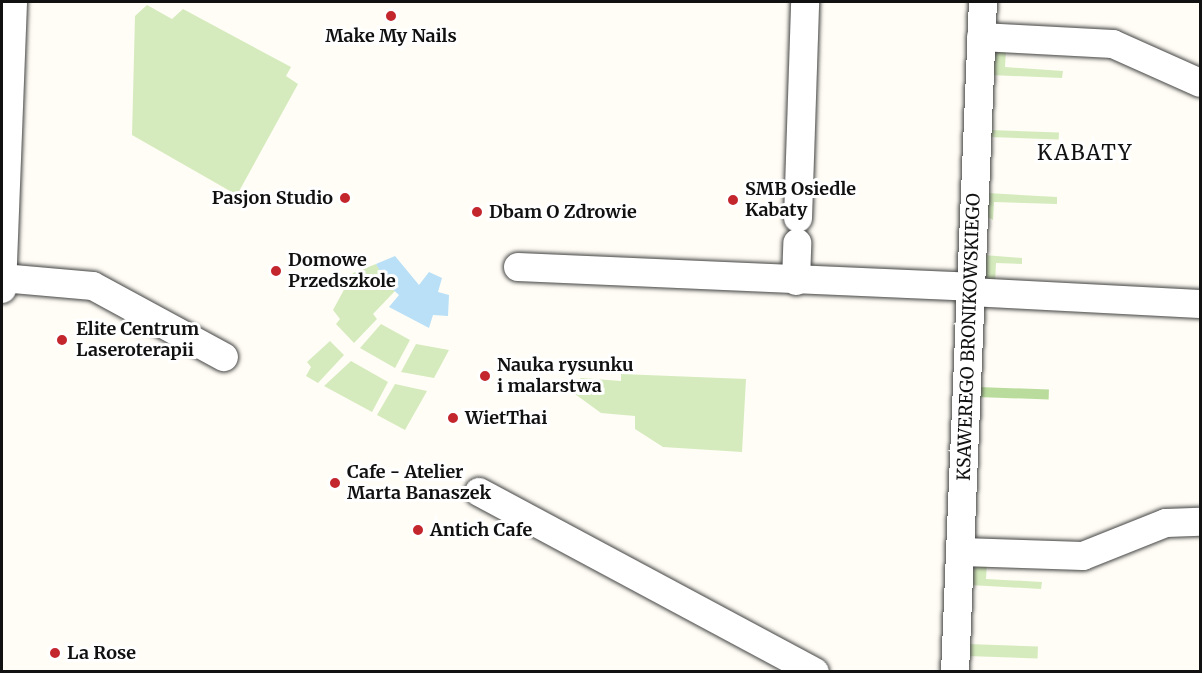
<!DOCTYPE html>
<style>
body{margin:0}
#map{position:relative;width:1202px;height:673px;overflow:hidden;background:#fffdf5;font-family:Merriweather,serif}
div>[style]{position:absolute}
.green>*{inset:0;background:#d5ebbd;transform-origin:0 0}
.forest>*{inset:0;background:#b9dc9c;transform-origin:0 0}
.water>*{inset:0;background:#b9e0f7}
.roads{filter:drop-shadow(0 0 2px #444) drop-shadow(0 0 2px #444)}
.minor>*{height:28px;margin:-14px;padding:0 14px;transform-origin:14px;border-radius:14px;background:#fff}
.dots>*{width:16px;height:16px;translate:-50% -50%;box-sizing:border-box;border:3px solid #fff;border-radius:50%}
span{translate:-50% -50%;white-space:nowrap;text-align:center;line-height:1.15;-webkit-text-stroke:6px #fff;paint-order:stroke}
.poi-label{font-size:18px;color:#111;font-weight:700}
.left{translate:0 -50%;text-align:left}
.right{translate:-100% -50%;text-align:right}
.street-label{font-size:18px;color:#111}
.quarter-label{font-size:21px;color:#111;letter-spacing:1.5px}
.frame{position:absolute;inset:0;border:3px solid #111;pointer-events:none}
</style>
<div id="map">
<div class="green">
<div style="clip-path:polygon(147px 5px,172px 19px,183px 9px,291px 67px,286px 76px,298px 84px,237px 195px,132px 135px,135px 16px)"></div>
<div style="clip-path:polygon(995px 49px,1006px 50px,1005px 67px,1063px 71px,1062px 78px,991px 75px)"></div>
<div style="left:989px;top:130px;width:70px;height:7px;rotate:2deg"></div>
<div style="clip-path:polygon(987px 193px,1057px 197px,1057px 204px,994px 202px,993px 220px,988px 217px)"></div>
<div style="clip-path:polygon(984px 255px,1022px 258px,1022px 264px,996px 263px,995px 283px,983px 275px)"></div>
<div style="clip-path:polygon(376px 264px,395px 291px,373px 314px,377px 319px,354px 343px,336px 324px,340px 319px,333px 310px,353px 273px)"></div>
<div style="clip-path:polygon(381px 324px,410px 340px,395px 368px,360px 348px)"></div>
<div style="clip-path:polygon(330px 341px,344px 355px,318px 383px,306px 376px,311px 367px,307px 362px)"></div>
<div style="clip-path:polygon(416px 344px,449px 350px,434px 378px,401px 372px)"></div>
<div style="clip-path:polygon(351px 361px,388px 382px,372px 412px,324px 386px)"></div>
<div style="clip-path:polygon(621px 374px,746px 379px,742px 452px,663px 447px,635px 429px,635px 416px,601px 413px,568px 389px,581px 378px,621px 381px)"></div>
<div style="clip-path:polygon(395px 384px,427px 391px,405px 430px,377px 415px)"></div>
<div style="clip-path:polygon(987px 562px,986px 579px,1042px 582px,1041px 589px,970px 585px,974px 568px)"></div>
<div style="left:968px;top:644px;width:70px;height:12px;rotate:2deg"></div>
</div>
<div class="forest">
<div style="left:978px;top:387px;width:71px;height:10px;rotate:2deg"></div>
</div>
<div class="water">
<div style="clip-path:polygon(395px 256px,419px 285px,429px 272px,442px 278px,438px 292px,449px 295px,448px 316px,433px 315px,429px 328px,389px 307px,399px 295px,388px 285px,376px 264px)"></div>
</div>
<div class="roads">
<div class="minor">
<div style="left:981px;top:37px;width:132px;rotate:3deg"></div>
<div style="left:1113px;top:44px;width:95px;rotate:24.1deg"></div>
<div style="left:798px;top:218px;width:216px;rotate:-88.1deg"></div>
<div style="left:518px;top:267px;width:453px;rotate:2.5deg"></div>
<div style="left:2px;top:278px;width:91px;rotate:5deg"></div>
<div style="left:93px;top:286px;width:149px;rotate:28.5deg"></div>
<div style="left:796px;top:281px;width:38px;rotate:-88deg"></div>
<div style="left:2px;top:289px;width:287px;rotate:-87.8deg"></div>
<div style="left:970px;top:292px;width:230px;rotate:3deg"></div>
<div style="left:479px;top:492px;width:381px;rotate:28.2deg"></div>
<div style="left:962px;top:552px;width:121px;rotate:1.9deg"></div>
<div style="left:1083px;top:556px;width:89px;rotate:-21.7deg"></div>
<div style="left:1166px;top:523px;width:34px;rotate:-2deg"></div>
<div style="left:955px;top:672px;width:671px;rotate:-87.61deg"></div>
</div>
</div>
<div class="dots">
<div style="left:391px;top:16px;background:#c4262e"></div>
<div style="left:345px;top:198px;background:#c4262e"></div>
<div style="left:733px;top:200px;background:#c4262e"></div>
<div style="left:477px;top:212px;background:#c4262e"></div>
<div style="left:276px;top:271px;background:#c4262e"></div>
<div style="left:62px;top:340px;background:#c4262e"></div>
<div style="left:485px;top:376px;background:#c4262e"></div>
<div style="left:453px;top:418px;background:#c4262e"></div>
<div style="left:335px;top:483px;background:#c4262e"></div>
<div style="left:418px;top:530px;background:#c4262e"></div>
<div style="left:55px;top:653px;background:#c4262e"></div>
</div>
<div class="poi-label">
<span style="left:391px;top:36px">Make My Nails</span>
<span class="left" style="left:745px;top:200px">SMB Osiedle<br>Kabaty</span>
<span class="right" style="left:333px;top:198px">Pasjon Studio</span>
<span class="left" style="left:489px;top:212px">Dbam O Zdrowie</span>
<span class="left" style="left:288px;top:271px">Domowe<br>Przedszkole</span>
<span class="left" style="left:76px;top:340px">Elite Centrum<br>Laseroterapii</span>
<span class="left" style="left:497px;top:376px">Nauka rysunku<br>i malarstwa</span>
<span class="left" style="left:465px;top:418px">WietThai</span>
<span class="left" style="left:347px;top:483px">Cafe - Atelier<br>Marta Banaszek</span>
<span class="left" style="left:430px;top:530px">Antich Cafe</span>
<span class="left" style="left:67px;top:653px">La Rose</span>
</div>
<div class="street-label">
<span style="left:969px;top:337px;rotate:-88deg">KSAWEREGO BRONIKOWSKIEGO</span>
</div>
<div class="quarter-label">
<span style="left:1085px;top:153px">KABATY</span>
</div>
<div class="frame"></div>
</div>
